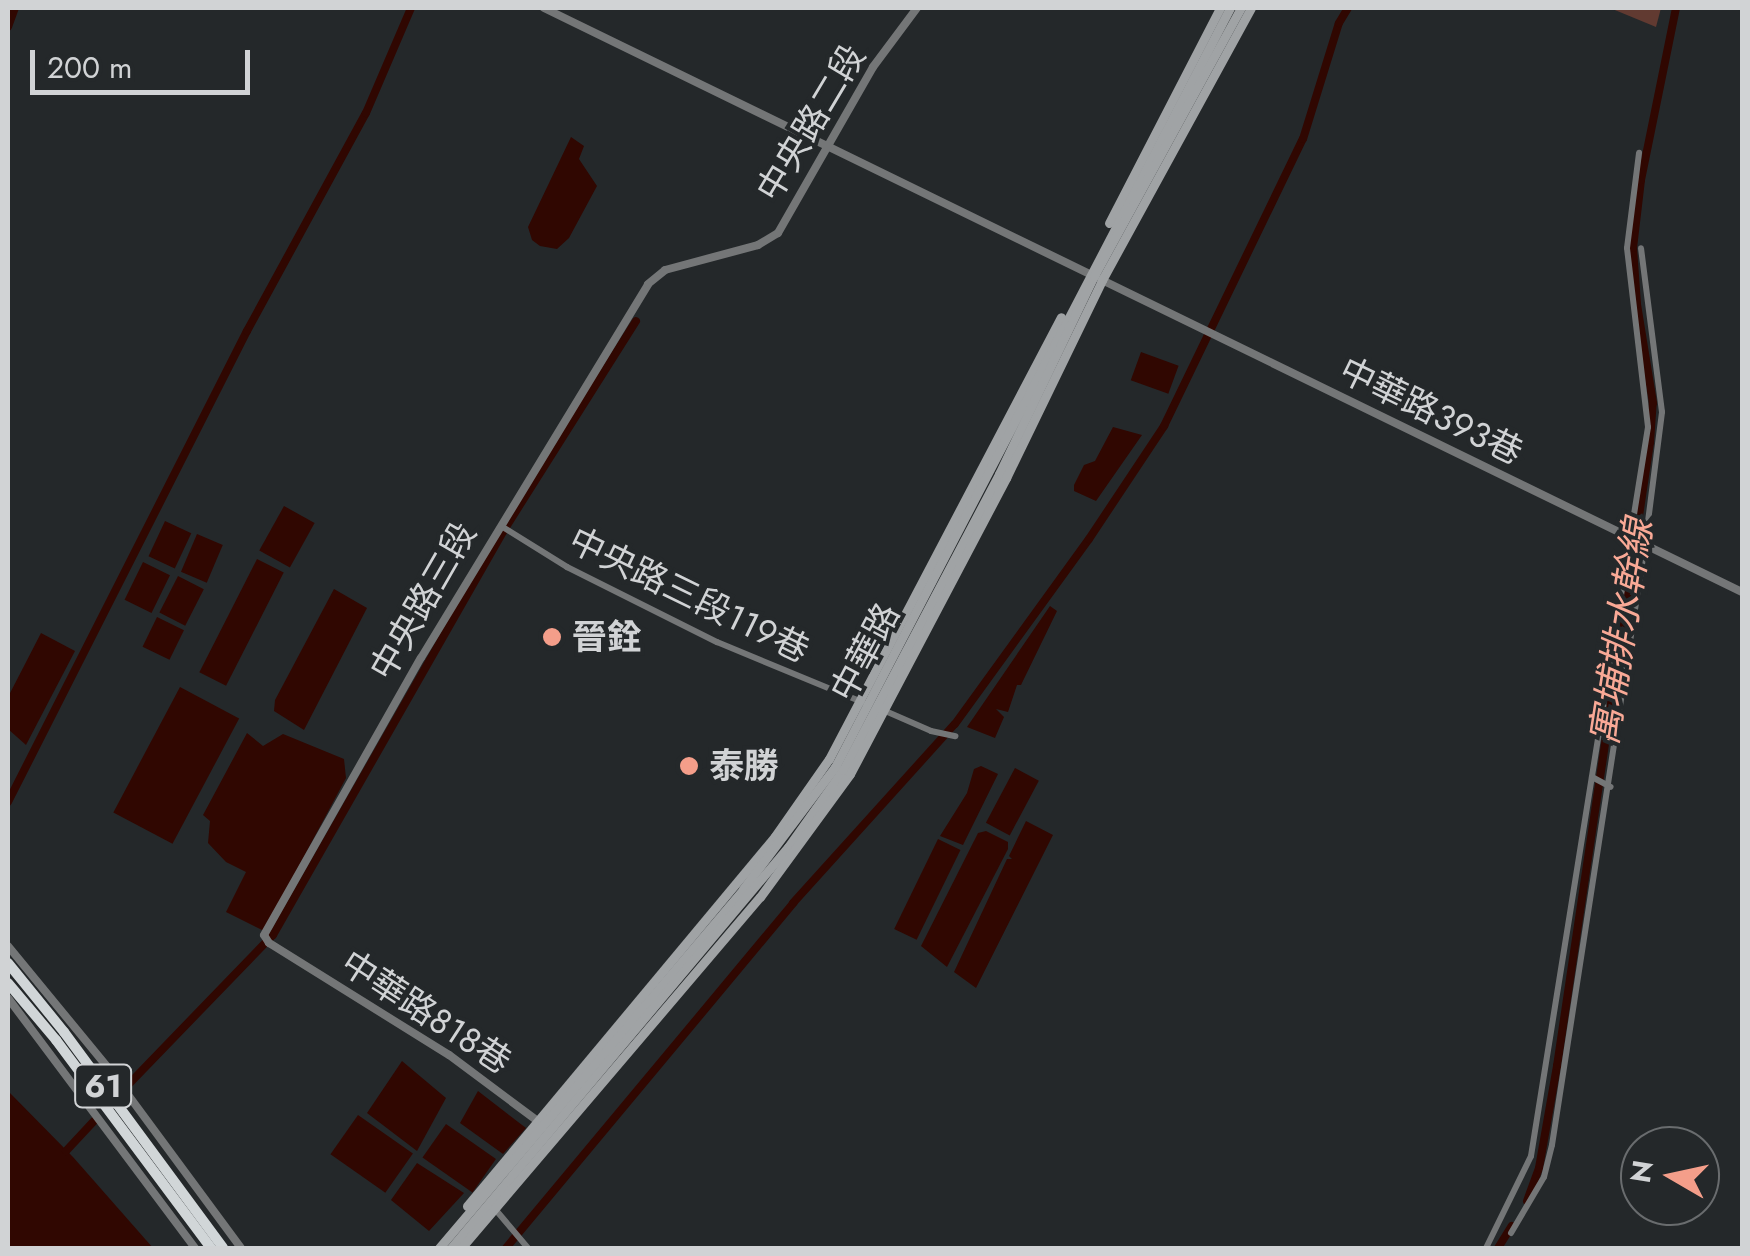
<!DOCTYPE html>
<meta charset="utf-8">
<style>
body{margin:0}
#map{position:relative;width:1750px;height:1256px;overflow:hidden;background:#24282a;font-family:Jost,"Noto Sans TC",sans-serif}
div>[style]{position:absolute}
.green>*{inset:0;background:#613a31}
.water>*{inset:0;background:#300701;transform-origin:0 0}
.canal>*{height:8px;margin:-4px;padding:0 4px;transform-origin:4px;border-radius:4px;background:#300701}
.minor>*{height:6px;margin:-3px;padding:0 3px;transform-origin:3px;border-radius:3px;background:#747677}
.tertiary>*{height:8px;margin:-4px;padding:0 4px;transform-origin:4px;border-radius:4px;background:#747677}
.secondary>*{height:9px;margin:-4.5px;padding:0 4.5px;transform-origin:4.5px;border-radius:4.5px;background:#a0a3a5}
.trunk>*{height:10px;margin:-5px;padding:0 5px;transform-origin:5px;border-radius:5px;background:#d1d6d8}
.dots>*{width:28px;height:28px;translate:-50% -50%;box-sizing:border-box;border:5px solid #24282a;border-radius:50%}
span{translate:-50% -50%;white-space:nowrap;text-align:center;line-height:1.15;-webkit-text-stroke:8px #24282a;paint-order:stroke}
.shield-label span{padding:2px 8px;background:#24282a;border:2px solid;border-radius:8px;-webkit-text-stroke-width:0}
.shield-label{font-size:32px;color:#d1d3d5;font-weight:700}
.street-label{font-size:35px;color:#d1d3d5}
.poi-label{font-size:35px;color:#d1d3d5;font-weight:700}
.left{translate:0 -50%;text-align:left}
.water-label{font-size:38px;color:#f9a996;font-style:italic}
.frame{position:absolute;inset:0;border:10px solid #d1d3d5;pointer-events:none}
.north{position:absolute;left:1620px;top:1126px;width:100px;height:100px;box-sizing:border-box;background:#24282a;border:2px solid #696c6e;border-radius:50%;rotate:279deg;font-size:28px;font-weight:700;line-height:40px;text-align:center;color:#d1d3d5}
.north::after{content:'';display:block;margin:auto;width:35px;height:45px;background:#f49e8a;clip-path:polygon(50% 0,100% 100%,50% 72%,0 100%)}
.scale{position:absolute;left:30px;top:50px;width:220px;height:45px;box-sizing:border-box;border:5px solid #d1d3d5;border-top:0;padding-left:12px;font-size:30px;line-height:35px;white-space:nowrap;color:#d1d3d5;-webkit-text-stroke:8px #24282a;paint-order:stroke}
</style>
<div id="map">
<div class="green">
<div style="clip-path:polygon(1610px 8px,1661px 8px,1656px 27px)"></div>
</div>
<div class="water">
<div style="clip-path:polygon(571px 137px,584px 146px,579px 159px,597px 186px,569px 238px,557px 249px,540px 246px,532px 240px,528px 227px)"></div>
<div style="left:1141px;top:352px;width:40px;height:30px;rotate:20deg"></div>
<div style="clip-path:polygon(1113px 427px,1142px 435px,1096px 501px,1074px 491px,1074px 485px,1084px 465px,1095px 461px)"></div>
<div style="left:284px;top:506px;width:35px;height:51px;rotate:29deg"></div>
<div style="left:165px;top:521px;width:29px;height:39px;rotate:25deg"></div>
<div style="left:197px;top:534px;width:28px;height:41px;rotate:23deg"></div>
<div style="left:257px;top:559px;width:30px;height:127px;rotate:27deg"></div>
<div style="left:143px;top:562px;width:30px;height:42px;rotate:26deg"></div>
<div style="left:178px;top:576px;width:29px;height:41px;rotate:27deg"></div>
<div style="clip-path:polygon(334px 589px,367px 608px,304px 730px,274px 711px,275px 700px)"></div>
<div style="clip-path:polygon(1050px 606px,1057px 611px,1021px 685px,1017px 685px,1008px 712px,996px 709px,1004px 717px,995px 738px,967px 727px)"></div>
<div style="left:157px;top:617px;width:30px;height:33px;rotate:26deg"></div>
<div style="clip-path:polygon(41px 633px,75px 651px,26px 745px,8px 729px,8px 697px)"></div>
<div style="left:180px;top:687px;width:67px;height:142px;rotate:28deg"></div>
<div style="clip-path:polygon(247px 733px,263px 746px,283px 734px,344px 759px,346px 778px,264px 931px,226px 912px,246px 872px,226px 862px,208px 843px,210px 821px,203px 815px)"></div>
<div style="clip-path:polygon(981px 766px,998px 774px,963px 845px,940px 836px,967px 793px,974px 769px)"></div>
<div style="left:1015px;top:768px;width:27px;height:62px;rotate:28deg"></div>
<div style="clip-path:polygon(1026px 821px,1053px 835px,976px 988px,954px 972px,1007px 859px,1012px 859px,1009px 856px)"></div>
<div style="clip-path:polygon(986px 831px,1008px 842px,1008px 849px,947px 967px,921px 946px,978px 833px)"></div>
<div style="left:938px;top:839px;width:25px;height:100px;rotate:26deg"></div>
<div style="clip-path:polygon(402px 1061px,446px 1098px,417px 1151px,367px 1113px)"></div>
<div style="clip-path:polygon(8px 1091px,73px 1157px,153px 1248px,8px 1248px)"></div>
<div style="clip-path:polygon(478px 1091px,526px 1128px,503px 1154px,460px 1123px)"></div>
<div style="left:358px;top:1115px;width:67px;height:48px;rotate:35deg"></div>
<div style="left:446px;top:1124px;width:61px;height:41px;rotate:35deg"></div>
<div style="clip-path:polygon(417px 1163px,464px 1193px,429px 1231px,391px 1200px)"></div>
</div>
<div class="canal">
<div style="left:8px;top:27px;width:20px;rotate:-70deg"></div>
<div style="left:8px;top:802px;width:528px;rotate:-63.1deg"></div>
<div style="left:247px;top:331px;width:248px;rotate:-61.4deg"></div>
<div style="left:366px;top:113px;width:114px;rotate:-66.8deg"></div>
<div style="left:127px;top:1086px;width:210px;rotate:-46deg"></div>
<div style="left:273px;top:935px;width:466px;rotate:-60.3deg"></div>
<div style="left:504px;top:530px;width:247px;rotate:-57.7deg"></div>
<div style="left:66px;top:1151px;width:41px;rotate:-47deg"></div>
<div style="left:1527px;top:1201px;width:35px;rotate:-70deg"></div>
<div style="left:1539px;top:1168px;width:104px;rotate:-80deg"></div>
<div style="left:1557px;top:1066px;width:631px;rotate:-81.52deg"></div>
<div style="left:1650px;top:442px;width:39px;rotate:-86deg"></div>
<div style="left:1653px;top:403px;width:100px;rotate:-99.2deg"></div>
<div style="left:1637px;top:304px;width:56px;rotate:-94.1deg"></div>
<div style="left:1633px;top:248px;width:68px;rotate:-83.3deg"></div>
<div style="left:1641px;top:180px;width:176px;rotate:-78.5deg"></div>
<div style="left:506px;top:1248px;width:449px;rotate:-50.2deg"></div>
<div style="left:793px;top:903px;width:241px;rotate:-47.9deg"></div>
<div style="left:955px;top:724px;width:228px;rotate:-54.1deg"></div>
<div style="left:1089px;top:539px;width:136px;rotate:-56.4deg"></div>
<div style="left:1164px;top:426px;width:319px;rotate:-64.2deg"></div>
<div style="left:1303px;top:139px;width:121px;rotate:-72.8deg"></div>
<div style="left:1339px;top:23px;width:17px;rotate:-59deg"></div>
<div style="left:1498px;top:1248px;width:26px;rotate:-58deg"></div>
</div>
<div class="minor">
<div style="left:501px;top:526px;width:78px;rotate:31.8deg"></div>
<div style="left:567px;top:567px;width:168px;rotate:26.6deg"></div>
<div style="left:717px;top:642px;width:157px;rotate:22.5deg"></div>
<div style="left:883px;top:710px;width:52px;rotate:23.6deg"></div>
<div style="left:931px;top:731px;width:25px;rotate:12deg"></div>
<div style="left:1592px;top:777px;width:21px;rotate:28deg"></div>
<div style="left:495px;top:1209px;width:51px;rotate:49.8deg"></div>
<div style="left:1511px;top:1233px;width:65px;rotate:-59.5deg"></div>
<div style="left:1544px;top:1177px;width:33px;rotate:-76deg"></div>
<div style="left:1552px;top:1145px;width:607px;rotate:-81.19deg"></div>
<div style="left:1645px;top:545px;width:134px;rotate:-82.7deg"></div>
<div style="left:1662px;top:412px;width:165px;rotate:-97.3deg"></div>
<div style="left:1486px;top:1248px;width:102px;rotate:-63.9deg"></div>
<div style="left:1531px;top:1156px;width:738px;rotate:-80.88deg"></div>
<div style="left:1648px;top:427px;width:180px;rotate:-96.7deg"></div>
<div style="left:1627px;top:248px;width:96px;rotate:-82.8deg"></div>
</div>
<div class="tertiary">
<div style="left:544px;top:8px;width:1333px;rotate:25.99deg"></div>
<div style="left:8px;top:946px;width:159px;rotate:50.6deg"></div>
<div style="left:109px;top:1069px;width:222px;rotate:53.6deg"></div>
<div style="left:8px;top:998px;width:312px;rotate:53.2deg"></div>
<div style="left:539px;top:1122px;width:112px;rotate:-143.3deg"></div>
<div style="left:449px;top:1055px;width:212px;rotate:-148.1deg"></div>
<div style="left:269px;top:943px;width:9px;rotate:-122deg"></div>
<div style="left:264px;top:935px;width:318px;rotate:-60.5deg"></div>
<div style="left:421px;top:658px;width:437px;rotate:-58.7deg"></div>
<div style="left:648px;top:284px;width:22px;rotate:-39deg"></div>
<div style="left:665px;top:270px;width:96px;rotate:-15deg"></div>
<div style="left:758px;top:245px;width:23px;rotate:-31deg"></div>
<div style="left:778px;top:233px;width:191px;rotate:-60.2deg"></div>
<div style="left:873px;top:67px;width:74px;rotate:-53.3deg"></div>
</div>
<div class="secondary">
<div style="left:1109px;top:223px;width:242px;rotate:-62.7deg"></div>
<div style="left:467px;top:1206px;width:481px;rotate:-50.2deg"></div>
<div style="left:775px;top:836px;width:94px;rotate:-55deg"></div>
<div style="left:829px;top:759px;width:499px;rotate:-62.3deg"></div>
<div style="left:439px;top:1248px;width:470px;rotate:-49.7deg"></div>
<div style="left:743px;top:889px;width:153px;rotate:-53deg"></div>
<div style="left:835px;top:767px;width:856px;rotate:-62.51deg"></div>
<div style="left:451px;top:1248px;width:524px;rotate:-49.96deg"></div>
<div style="left:788px;top:847px;width:95px;rotate:-54.5deg"></div>
<div style="left:843px;top:770px;width:335px;rotate:-62.2deg"></div>
<div style="left:999px;top:474px;width:220px;rotate:-64.4deg"></div>
<div style="left:1094px;top:276px;width:306px;rotate:-61.3deg"></div>
<div style="left:461px;top:1248px;width:461px;rotate:-49.6deg"></div>
<div style="left:760px;top:897px;width:152px;rotate:-53.8deg"></div>
<div style="left:850px;top:774px;width:335px;rotate:-62.2deg"></div>
<div style="left:1006px;top:478px;width:220px;rotate:-64.1deg"></div>
<div style="left:1102px;top:280px;width:310px;rotate:-61.3deg"></div>
</div>
<div class="trunk">
<div style="left:8px;top:963px;width:89px;rotate:50.9deg"></div>
<div style="left:64px;top:1032px;width:268px;rotate:53.6deg"></div>
<div style="left:8px;top:983px;width:75px;rotate:49.9deg"></div>
<div style="left:56px;top:1040px;width:259px;rotate:53.3deg"></div>
</div>
<div class="dots">
<div style="left:552px;top:637px;background:#f49e8a"></div>
<div style="left:689px;top:766px;background:#f49e8a"></div>
</div>
<div class="shield-label">
<span style="left:103px;top:1086px">61</span>
</div>
<div class="street-label">
<span style="left:811px;top:123px;rotate:-59deg">中央路二段</span>
<span style="left:1431px;top:411px;rotate:26deg">中華路393巷</span>
<span style="left:689px;top:595px;rotate:26deg">中央路三段119巷</span>
<span style="left:423px;top:601px;rotate:-60deg">中央路三段</span>
<span style="left:865px;top:652px;rotate:-62deg">中華路</span>
<span style="left:426px;top:1012px;rotate:33deg">中華路818巷</span>
</div>
<div class="poi-label">
<span class="left" style="left:572px;top:637px">晉銓</span>
<span class="left" style="left:709px;top:766px">泰勝</span>
</div>
<div class="water-label">
<span style="left:1621px;top:632px;rotate:-81deg">寓埔排水幹線</span>
</div>
<div class="frame"></div>
<div class="north">N</div>
<div class="scale">200 m</div>
</div>
